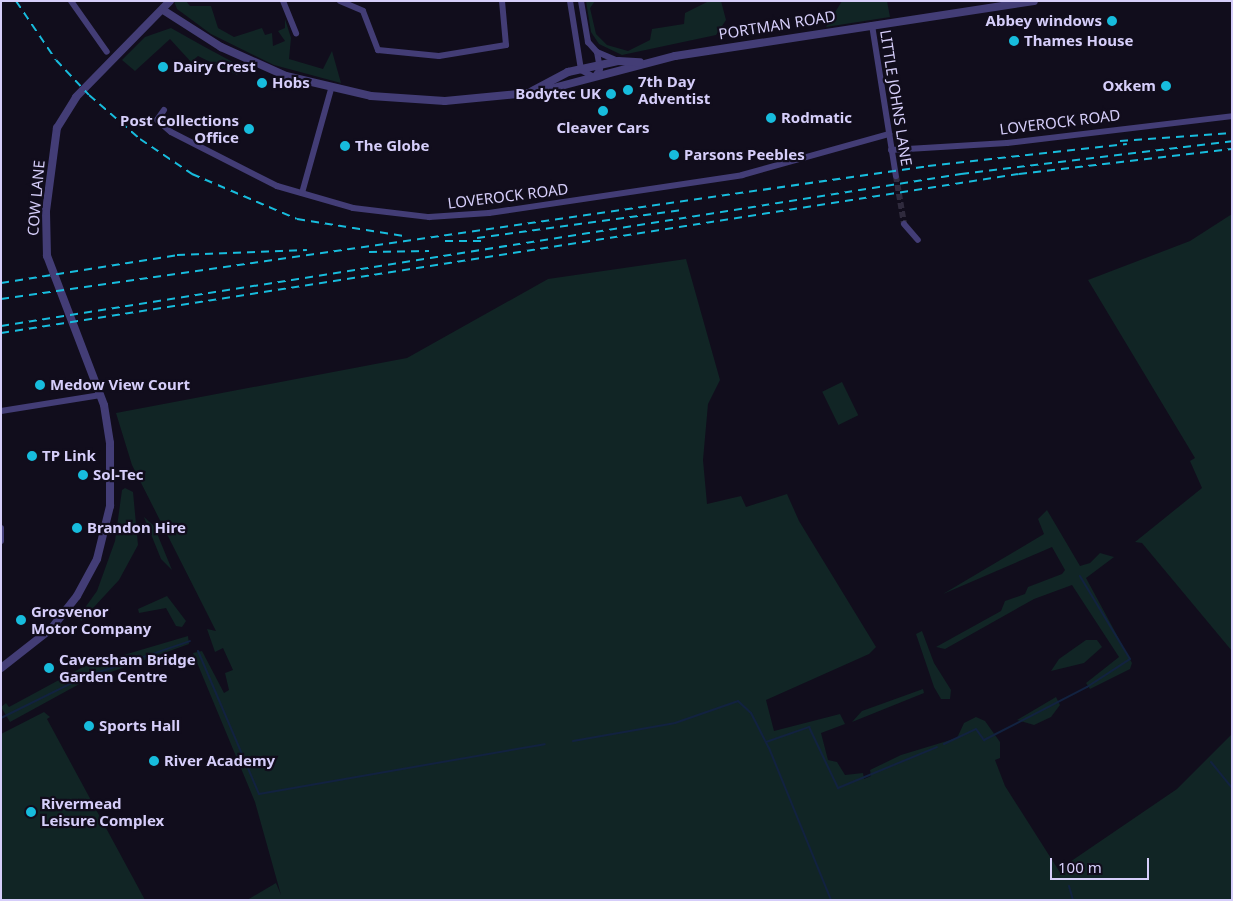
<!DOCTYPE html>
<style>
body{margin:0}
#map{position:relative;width:1233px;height:901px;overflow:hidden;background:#110d1c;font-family:"Noto Sans",sans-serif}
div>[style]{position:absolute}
.green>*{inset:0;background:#112525;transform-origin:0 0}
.stream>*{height:2px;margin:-1px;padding:0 1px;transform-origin:1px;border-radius:1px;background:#122240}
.minor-tunnel>*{height:6px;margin-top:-3px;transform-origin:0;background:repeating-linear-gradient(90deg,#2f2a3d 0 6px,transparent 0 9px)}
.minor>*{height:6px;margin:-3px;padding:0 3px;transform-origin:3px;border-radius:3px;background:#433d76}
.tertiary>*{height:8px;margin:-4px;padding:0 4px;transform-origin:4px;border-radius:4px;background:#433d76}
.rail>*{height:2px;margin-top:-1px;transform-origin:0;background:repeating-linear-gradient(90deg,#17bcdd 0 8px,transparent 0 14px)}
.dots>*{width:14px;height:14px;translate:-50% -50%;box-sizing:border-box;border:2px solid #110d1c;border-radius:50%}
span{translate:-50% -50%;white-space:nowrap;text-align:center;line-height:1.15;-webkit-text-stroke:4.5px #110d1c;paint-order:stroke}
.poi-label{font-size:15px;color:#d6cefa;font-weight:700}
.right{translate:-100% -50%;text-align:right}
.left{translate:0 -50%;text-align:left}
.street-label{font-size:15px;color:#d6cefa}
.frame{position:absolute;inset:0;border:2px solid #d6cefa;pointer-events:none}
.scale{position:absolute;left:1050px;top:858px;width:99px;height:22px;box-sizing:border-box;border:2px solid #d6cefa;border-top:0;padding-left:6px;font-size:15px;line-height:18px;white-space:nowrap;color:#d6cefa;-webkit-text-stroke:4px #110d1c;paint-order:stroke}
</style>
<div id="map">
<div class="green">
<div style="clip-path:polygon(186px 1px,190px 6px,211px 6px,218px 28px,234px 37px,262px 28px,265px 35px,272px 33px,273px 46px,285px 41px,278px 31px,285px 28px,285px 19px,291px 38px,289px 59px,323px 69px,332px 51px,341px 83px,274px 65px,211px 34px,177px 9px,174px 1px)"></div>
<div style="clip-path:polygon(586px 1px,595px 1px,590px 8px,596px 34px,607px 45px,628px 51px,650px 40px,652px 29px,684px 24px,685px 13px,709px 1px,721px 1px,726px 20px,716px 35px,622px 55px,599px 44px,591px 32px)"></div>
<div style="clip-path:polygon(842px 1px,887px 1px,890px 17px,826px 27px)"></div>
<div style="clip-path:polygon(171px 28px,203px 46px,242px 67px,237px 75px,198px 56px,191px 62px,170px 39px,135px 71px,122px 60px,145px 37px)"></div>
<div style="clip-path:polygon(1232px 214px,1232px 651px,1142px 543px,1135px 542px,1202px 488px,1190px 461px,1195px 458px,1088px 280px,1190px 241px)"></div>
<div style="clip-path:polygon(686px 259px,720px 380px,708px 404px,703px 460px,707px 504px,741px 496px,746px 507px,787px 494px,799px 521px,876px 647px,869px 654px,766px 700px,774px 731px,840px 714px,845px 724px,821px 733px,828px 760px,837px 762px,845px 775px,863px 773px,864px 779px,871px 776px,870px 770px,901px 755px,957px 738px,964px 723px,976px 717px,985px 721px,1000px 742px,1000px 758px,995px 760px,1005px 786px,1061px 874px,1064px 866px,1177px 789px,1232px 734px,1232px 900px,247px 900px,276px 883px,281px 895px,255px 802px,193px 653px,202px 651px,224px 693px,229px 690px,225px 673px,233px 670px,223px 648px,215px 652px,207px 629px,216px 631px,132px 465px,116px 413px,407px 358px,548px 279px)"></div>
<div style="left:842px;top:382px;width:37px;height:22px;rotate:64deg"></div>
<div style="clip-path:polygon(125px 488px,133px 492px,138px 545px,119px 580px,81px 621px,79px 616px,97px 591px,115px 541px,122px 490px)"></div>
<div style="clip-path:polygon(1047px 510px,1080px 566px,1090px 563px,1100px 553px,1114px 557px,1086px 578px,1132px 663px,1130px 669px,1090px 689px,1086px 683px,1119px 657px,1072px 585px,1034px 599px,945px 649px,936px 647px,1001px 611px,1005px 601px,1025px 594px,1028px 587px,1062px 574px,1065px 570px,1052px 547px,943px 594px,1044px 534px,1038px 519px)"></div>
<div style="clip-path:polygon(144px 517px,154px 526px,172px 570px,161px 559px)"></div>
<div style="clip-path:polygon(167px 596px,186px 621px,182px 627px,176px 626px,166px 608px,139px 613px,138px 609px)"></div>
<div style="clip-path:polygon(922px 631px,934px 663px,951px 690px,950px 699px,941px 699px,934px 687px,916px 634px)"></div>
<div style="clip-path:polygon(188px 636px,189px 644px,83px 682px,10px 722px,1px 707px,6px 703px,9px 707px,83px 667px)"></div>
<div style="clip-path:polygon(1086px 640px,1097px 640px,1102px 647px,1084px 663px,1051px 671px,1059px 659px)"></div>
<div style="clip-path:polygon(923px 689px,924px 693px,852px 722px,862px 711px)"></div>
<div style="clip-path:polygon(1056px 697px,1060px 705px,1051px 717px,1034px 725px,1017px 720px)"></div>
<div style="clip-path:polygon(44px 712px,50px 717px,47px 719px,145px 900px,1px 900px,1px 734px)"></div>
</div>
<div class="stream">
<div style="left:198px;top:651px;width:155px;rotate:66.9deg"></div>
<div style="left:259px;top:794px;width:290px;rotate:-9.9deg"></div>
<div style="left:1px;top:718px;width:90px;rotate:-26.3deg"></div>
<div style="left:82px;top:678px;width:114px;rotate:-18.9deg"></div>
<div style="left:573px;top:741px;width:104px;rotate:-10deg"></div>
<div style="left:675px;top:723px;width:67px;rotate:-19.2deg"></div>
<div style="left:738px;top:701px;width:18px;rotate:43deg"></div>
<div style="left:751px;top:713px;width:39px;rotate:63deg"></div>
<div style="left:769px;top:748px;width:164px;rotate:67.8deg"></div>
<div style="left:766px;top:742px;width:46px;rotate:-19.2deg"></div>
<div style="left:809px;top:727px;width:68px;rotate:64.6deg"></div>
<div style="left:838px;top:788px;width:107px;rotate:-22.5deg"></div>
<div style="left:944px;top:744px;width:35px;rotate:-25deg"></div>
<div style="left:976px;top:729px;width:14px;rotate:54deg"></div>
<div style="left:984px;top:740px;width:116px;rotate:-27.2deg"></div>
<div style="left:1087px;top:687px;width:51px;rotate:-33.1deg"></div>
<div style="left:1130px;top:659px;width:97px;rotate:-121.1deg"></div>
<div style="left:1211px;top:762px;width:33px;rotate:51deg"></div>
<div style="left:1069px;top:886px;width:15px;rotate:74deg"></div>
</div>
<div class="minor-tunnel">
<div style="left:896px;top:176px;width:49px;rotate:80.5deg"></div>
</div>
<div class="minor">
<div style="left:71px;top:1px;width:62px;rotate:54.8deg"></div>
<div style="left:283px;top:1px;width:35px;rotate:68deg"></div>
<div style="left:340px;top:1px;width:25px;rotate:23deg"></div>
<div style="left:363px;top:11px;width:42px;rotate:69deg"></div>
<div style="left:378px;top:50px;width:61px;rotate:5.6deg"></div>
<div style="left:439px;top:56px;width:68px;rotate:-9.3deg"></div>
<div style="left:506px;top:45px;width:44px;rotate:-95.2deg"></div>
<div style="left:570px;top:1px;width:70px;rotate:80.9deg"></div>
<div style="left:581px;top:70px;width:15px;rotate:28deg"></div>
<div style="left:594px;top:77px;width:10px;rotate:-53deg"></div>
<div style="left:600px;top:69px;width:17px;rotate:-100deg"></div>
<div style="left:581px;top:1px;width:42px;rotate:80.3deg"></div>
<div style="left:588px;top:42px;width:13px;rotate:48deg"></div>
<div style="left:597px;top:52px;width:23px;rotate:23deg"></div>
<div style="left:872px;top:25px;width:153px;rotate:81deg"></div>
<div style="left:164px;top:110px;width:12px;rotate:125deg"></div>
<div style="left:157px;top:120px;width:18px;rotate:41deg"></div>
<div style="left:171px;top:132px;width:119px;rotate:27deg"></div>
<div style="left:277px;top:186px;width:79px;rotate:16.1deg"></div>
<div style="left:353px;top:208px;width:77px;rotate:6.8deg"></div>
<div style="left:429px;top:217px;width:60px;rotate:-3.8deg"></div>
<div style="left:489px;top:213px;width:256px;rotate:-8.5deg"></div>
<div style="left:742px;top:175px;width:153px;rotate:-15.6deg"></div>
<div style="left:891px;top:150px;width:116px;rotate:-3.5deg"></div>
<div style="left:1007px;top:143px;width:227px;rotate:-6.8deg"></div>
<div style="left:302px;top:193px;width:108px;rotate:-74.4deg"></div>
<div style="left:904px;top:224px;width:21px;rotate:49deg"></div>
<div style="left:1px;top:411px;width:101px;rotate:-9.1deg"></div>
<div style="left:1px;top:528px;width:13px;rotate:90deg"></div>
</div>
<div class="tertiary">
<div style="left:163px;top:10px;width:69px;rotate:32.5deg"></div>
<div style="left:221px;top:47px;width:71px;rotate:24deg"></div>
<div style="left:286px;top:76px;width:87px;rotate:13.2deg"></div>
<div style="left:371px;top:96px;width:74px;rotate:3.9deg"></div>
<div style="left:445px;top:101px;width:93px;rotate:-5.5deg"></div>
<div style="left:538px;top:92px;width:142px;rotate:-14.7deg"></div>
<div style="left:675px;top:56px;width:363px;rotate:-8.7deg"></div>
<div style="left:532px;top:91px;width:41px;rotate:-27.8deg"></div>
<div style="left:568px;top:72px;width:51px;rotate:-12.4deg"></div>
<div style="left:618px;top:61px;width:22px;rotate:3deg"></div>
<div style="left:1px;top:668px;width:63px;rotate:-38deg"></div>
<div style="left:51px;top:629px;width:42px;rotate:-51.8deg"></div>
<div style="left:77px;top:596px;width:42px;rotate:-61.6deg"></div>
<div style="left:97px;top:559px;width:55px;rotate:-76.2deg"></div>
<div style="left:110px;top:506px;width:63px;rotate:-90deg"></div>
<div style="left:110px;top:443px;width:38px;rotate:-99deg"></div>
<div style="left:104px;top:405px;width:160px;rotate:-110.9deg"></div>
<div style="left:47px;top:256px;width:45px;rotate:-91.3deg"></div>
<div style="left:46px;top:211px;width:84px;rotate:-82.5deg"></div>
<div style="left:57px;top:128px;width:36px;rotate:-58deg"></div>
<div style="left:76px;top:97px;width:134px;rotate:-45.6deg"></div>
</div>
<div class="rail">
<div style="left:16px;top:1px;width:71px;rotate:55.9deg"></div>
<div style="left:56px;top:60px;width:48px;rotate:46.7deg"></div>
<div style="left:89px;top:95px;width:67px;rotate:40.8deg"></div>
<div style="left:140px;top:139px;width:63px;rotate:33.9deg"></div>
<div style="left:192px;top:174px;width:114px;rotate:23.2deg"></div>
<div style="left:297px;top:219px;width:108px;rotate:9deg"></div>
<div style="left:1px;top:69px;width:37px;rotate:90deg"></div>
<div style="left:1120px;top:141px;width:112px;rotate:-4.1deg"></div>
<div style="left:477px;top:238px;width:207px;rotate:-7.8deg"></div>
<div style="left:445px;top:241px;width:40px"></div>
<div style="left:369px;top:252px;width:60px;rotate:-1deg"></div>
<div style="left:1px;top:283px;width:178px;rotate:-9deg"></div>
<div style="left:177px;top:255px;width:130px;rotate:-2.2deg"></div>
<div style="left:1px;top:299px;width:936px;rotate:-8.16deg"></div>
<div style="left:928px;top:166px;width:200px;rotate:-6.3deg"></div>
<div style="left:1px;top:326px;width:972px;rotate:-9deg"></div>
<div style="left:961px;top:174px;width:273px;rotate:-6.9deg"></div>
<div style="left:1px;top:333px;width:1030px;rotate:-8.88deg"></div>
<div style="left:1019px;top:174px;width:214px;rotate:-6.7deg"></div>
</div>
<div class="dots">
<div style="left:1112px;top:21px;background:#17bcdd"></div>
<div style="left:1014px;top:41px;background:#17bcdd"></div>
<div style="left:163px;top:67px;background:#17bcdd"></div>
<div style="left:262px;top:83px;background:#17bcdd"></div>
<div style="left:1166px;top:86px;background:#17bcdd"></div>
<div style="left:628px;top:90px;background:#17bcdd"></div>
<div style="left:611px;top:94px;background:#17bcdd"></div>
<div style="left:603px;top:111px;background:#17bcdd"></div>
<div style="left:771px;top:118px;background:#17bcdd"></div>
<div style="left:249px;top:129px;background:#17bcdd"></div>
<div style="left:345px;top:146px;background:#17bcdd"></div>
<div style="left:674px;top:155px;background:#17bcdd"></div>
<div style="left:40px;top:385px;background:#17bcdd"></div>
<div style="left:32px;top:456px;background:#17bcdd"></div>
<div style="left:83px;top:475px;background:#17bcdd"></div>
<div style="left:77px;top:528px;background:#17bcdd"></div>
<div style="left:21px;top:620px;background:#17bcdd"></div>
<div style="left:49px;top:668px;background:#17bcdd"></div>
<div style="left:89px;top:726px;background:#17bcdd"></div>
<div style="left:154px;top:761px;background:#17bcdd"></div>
<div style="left:31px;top:812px;background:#17bcdd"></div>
</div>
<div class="poi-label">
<span class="right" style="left:1102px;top:21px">Abbey windows</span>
<span class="left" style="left:1024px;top:41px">Thames House</span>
<span class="left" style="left:173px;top:67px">Dairy Crest</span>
<span class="left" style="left:638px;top:90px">7th Day<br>Adventist</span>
<span class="left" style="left:272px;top:83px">Hobs</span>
<span class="right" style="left:1156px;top:86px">Oxkem</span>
<span class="right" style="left:601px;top:94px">Bodytec UK</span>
<span class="left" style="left:781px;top:118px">Rodmatic</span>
<span class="right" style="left:239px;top:129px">Post Collections<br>Office</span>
<span style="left:603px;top:128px">Cleaver Cars</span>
<span class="left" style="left:355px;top:146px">The Globe</span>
<span class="left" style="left:684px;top:155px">Parsons Peebles</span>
<span class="left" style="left:50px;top:385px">Medow View Court</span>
<span class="left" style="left:42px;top:456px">TP Link</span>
<span class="left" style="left:93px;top:475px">Sol-Tec</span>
<span class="left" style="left:87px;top:528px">Brandon Hire</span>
<span class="left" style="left:31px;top:620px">Grosvenor<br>Motor Company</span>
<span class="left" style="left:59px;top:668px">Caversham Bridge<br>Garden Centre</span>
<span class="left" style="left:99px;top:726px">Sports Hall</span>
<span class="left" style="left:164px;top:761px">River Academy</span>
<span class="left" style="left:41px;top:812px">Rivermead<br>Leisure Complex</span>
</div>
<div class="street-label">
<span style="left:777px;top:25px;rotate:-9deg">PORTMAN ROAD</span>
<span style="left:896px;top:98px;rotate:81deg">LITTLE JOHNS LANE</span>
<span style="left:1060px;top:122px;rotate:-7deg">LOVEROCK ROAD</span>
<span style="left:508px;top:196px;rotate:-7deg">LOVEROCK ROAD</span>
<span style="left:36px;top:198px;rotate:-85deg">COW LANE</span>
</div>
<div class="frame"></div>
<div class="scale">100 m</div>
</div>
